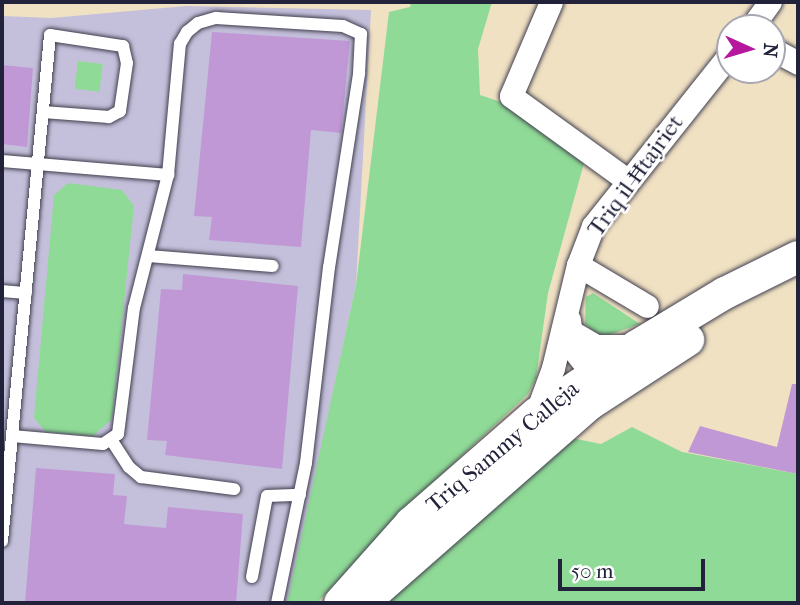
<!DOCTYPE html>
<meta charset="utf-8">
<style>
body{margin:0}
#map{position:relative;width:800px;height:605px;overflow:hidden;background:#f0e1c3;font-family:"IM FELL French Canon",serif}
div>[style]{position:absolute}
.industrial>*{inset:0;background:#c4c0db}
.green>*{inset:0;background:#8fda96;transform-origin:0 0}
.building>*{inset:0;background:#c098d5}
.roads{filter:drop-shadow(0 0 2px #413f4f) drop-shadow(0 0 2px #413f4f)}
.lane>*{height:12px;margin:-6px;padding:0 6px;transform-origin:6px;border-radius:6px;background:#fff}
.street>*{height:23px;margin:-11.5px;padding:0 11.5px;transform-origin:11.5px;border-radius:11.5px;background:#fff}
.secondary>*{height:32px;margin:-16px;padding:0 16px;transform-origin:16px;border-radius:16px;background:#fff}
span{translate:-50% -50%;white-space:nowrap;text-align:center;line-height:1.15;-webkit-text-stroke:5px #fff;paint-order:stroke}
.street-label{font-size:23px;color:#22223b}
.frame{position:absolute;inset:0;border:4px solid #22223b;pointer-events:none}
.north{position:absolute;left:716px;top:14px;width:70px;height:70px;box-sizing:border-box;background:#fff;border:2px solid #a7a7b1;border-radius:50%;rotate:94deg;font-size:19px;font-weight:700;line-height:28px;text-align:center;color:#22223b}
.north::after{content:'';display:block;margin:auto;width:24px;height:32px;background:#b5179e;clip-path:polygon(50% 0,100% 100%,50% 72%,0 100%)}
.scale{position:absolute;left:558px;top:559px;width:147px;height:32px;box-sizing:border-box;border:4px solid #22223b;border-top:0;padding-left:9px;font-size:21px;line-height:24px;white-space:nowrap;color:#22223b;-webkit-text-stroke:5px #fff;paint-order:stroke}
</style>
<div id="map">
<div class="industrial">
<div style="clip-path:polygon(186px 6px,371px 10px,356px 285px,288px 603px,2px 603px,2px 16px,51px 18px)"></div>
</div>
<div class="green">
<div style="clip-path:polygon(411px 2px,492px 2px,478px 49px,480px 95px,501px 102px,584px 163px,548px 293px,536px 378px,528px 394px,412px 502px,317px 603px,287px 603px,356px 285px,389px 12px,410px 7px)"></div>
<div style="left:78px;top:61px;width:25px;height:28px;rotate:7deg"></div>
<div style="clip-path:polygon(68px 183px,122px 190px,134px 206px,112px 419px,93px 436px,46px 432px,34px 418px,54px 195px)"></div>
<div style="clip-path:polygon(593px 293px,640px 324px,600px 338px,585px 324px,586px 297px)"></div>
<div style="clip-path:polygon(632px 427px,682px 452px,798px 474px,798px 603px,382px 603px,567px 437px,601px 444px)"></div>
</div>
<div class="building">
<div style="clip-path:polygon(212px 32px,350px 41px,341px 133px,311px 130px,301px 247px,209px 240px,212px 217px,194px 216px)"></div>
<div style="clip-path:polygon(2px 65px,33px 68px,27px 147px,2px 144px)"></div>
<div style="clip-path:polygon(183px 274px,298px 286px,282px 469px,165px 455px,167px 441px,147px 440px,161px 289px,182px 290px)"></div>
<div style="clip-path:polygon(792px 384px,798px 384px,798px 474px,688px 452px,700px 426px,777px 447px)"></div>
<div style="clip-path:polygon(36px 468px,115px 474px,113px 495px,127px 496px,124px 524px,166px 528px,168px 507px,243px 514px,236px 603px,25px 603px)"></div>
</div>
<div class="roads">
<div class="lane">
<div style="left:2px;top:161px;width:167px;rotate:4.8deg"></div>
<div style="left:148px;top:256px;width:125px;rotate:4.6deg"></div>
<div style="left:2px;top:291px;width:24px;rotate:5deg"></div>
<div style="left:12px;top:436px;width:91px;rotate:5deg"></div>
<div style="left:103px;top:444px;width:18px;rotate:-34deg"></div>
<div style="left:118px;top:434px;width:127px;rotate:-82.8deg"></div>
<div style="left:134px;top:308px;width:137px;rotate:-75.7deg"></div>
<div style="left:168px;top:175px;width:132px;rotate:-84.8deg"></div>
<div style="left:180px;top:44px;width:14px;rotate:-60deg"></div>
<div style="left:187px;top:32px;width:14px;rotate:-39deg"></div>
<div style="left:198px;top:23px;width:19px;rotate:-16deg"></div>
<div style="left:216px;top:18px;width:127px;rotate:3.6deg"></div>
<div style="left:343px;top:26px;width:20px;rotate:24deg"></div>
<div style="left:361px;top:34px;width:40px;rotate:92.9deg"></div>
<div style="left:359px;top:74px;width:195px;rotate:98.8deg"></div>
<div style="left:329px;top:267px;width:197px;rotate:96.7deg"></div>
<div style="left:306px;top:463px;width:143px;rotate:101.7deg"></div>
<div style="left:112px;top:441px;width:31px;rotate:57deg"></div>
<div style="left:129px;top:467px;width:16px;rotate:40deg"></div>
<div style="left:141px;top:477px;width:94px;rotate:7.4deg"></div>
<div style="left:2px;top:541px;width:508px;rotate:-84.58deg"></div>
<div style="left:50px;top:35px;width:74px;rotate:8.6deg"></div>
<div style="left:123px;top:46px;width:17px;rotate:77deg"></div>
<div style="left:127px;top:63px;width:49px;rotate:98.3deg"></div>
<div style="left:120px;top:111px;width:13px;rotate:151deg"></div>
<div style="left:109px;top:117px;width:66px;rotate:-175.7deg"></div>
<div style="left:252px;top:577px;width:82px;rotate:-79.5deg"></div>
<div style="left:267px;top:496px;width:33px;rotate:-2deg"></div>
</div>
<div class="street">
<div style="left:551px;top:2px;width:102px;rotate:113.1deg"></div>
<div style="left:511px;top:96px;width:143px;rotate:35.9deg"></div>
<div style="left:751px;top:28px;width:32px;rotate:-54deg"></div>
<div style="left:772px;top:49px;width:30px;rotate:28deg"></div>
<div style="left:578px;top:265px;width:80px;rotate:30.7deg"></div>
<div style="left:569px;top:320px;width:29px;rotate:82deg"></div>
<div style="left:573px;top:349px;width:48px;rotate:51.7deg"></div>
<div style="left:570px;top:331px;width:30px;rotate:30deg"></div>
<div style="left:596px;top:346px;width:41px"></div>
<div style="left:536px;top:414px;width:49px;rotate:-69.7deg"></div>
<div style="left:553px;top:368px;width:106px;rotate:-76.4deg"></div>
<div style="left:578px;top:265px;width:42px;rotate:-69deg"></div>
<div style="left:593px;top:226px;width:220px;rotate:-51.5deg"></div>
</div>
<div class="secondary">
<div style="left:340px;top:603px;width:107px;rotate:-48.4deg"></div>
<div style="left:411px;top:523px;width:166px;rotate:-41.1deg"></div>
<div style="left:536px;top:414px;width:122px;rotate:-34deg"></div>
<div style="left:637px;top:346px;width:103px;rotate:-31.1deg"></div>
<div style="left:725px;top:293px;width:81px;rotate:-26.3deg"></div>
<div style="left:363px;top:603px;width:303px;rotate:-41.3deg"></div>
<div style="left:591px;top:403px;width:116px;rotate:-33deg"></div>
</div>
</div>
<div class="street-label">
<span style="left:636px;top:176px;rotate:-54deg">Triq il-Ħtajriet</span>
<span style="left:503px;top:447px;rotate:-40deg">Triq Sammy Calleja</span>
</div>
<div class="frame"></div>
<div class="north">N</div>
<div class="scale">50 m</div>
</div>
